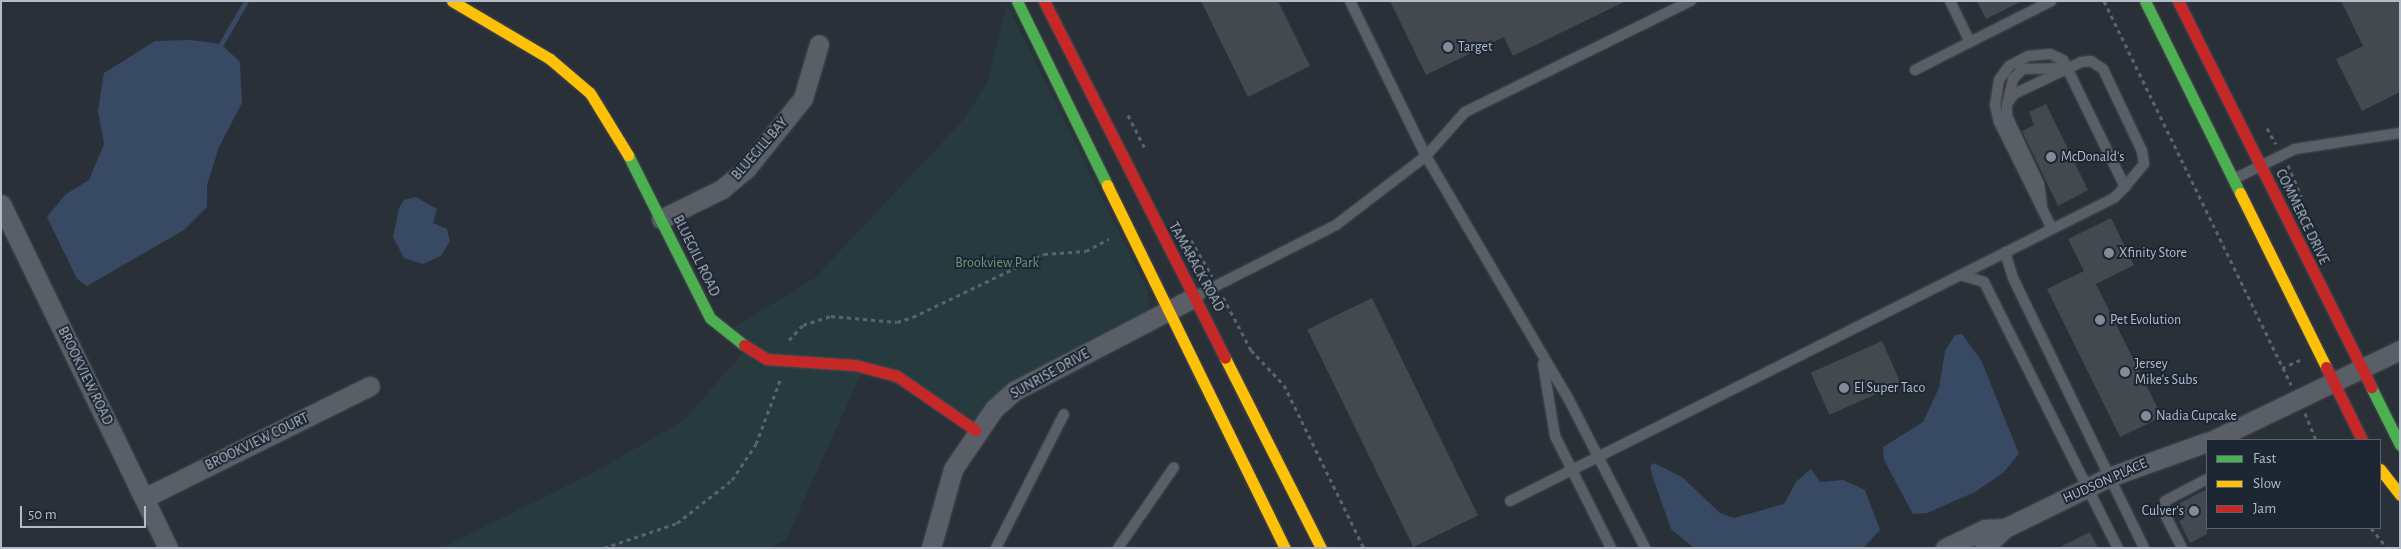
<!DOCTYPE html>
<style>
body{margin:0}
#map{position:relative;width:2401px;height:549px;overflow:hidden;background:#2a3038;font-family:"Alegreya Sans",sans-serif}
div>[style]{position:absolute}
.green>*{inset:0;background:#273a3e}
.water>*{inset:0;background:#384963}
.stream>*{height:5px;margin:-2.5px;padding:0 2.5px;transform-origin:2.5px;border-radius:2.5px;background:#384963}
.building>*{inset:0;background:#444950;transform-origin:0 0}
.path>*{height:3px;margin-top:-1.5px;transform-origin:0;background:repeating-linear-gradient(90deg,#5d636a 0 4px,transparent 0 8px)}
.roads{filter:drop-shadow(0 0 1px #484c53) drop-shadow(0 0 1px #484c53)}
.lane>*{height:10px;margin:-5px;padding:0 5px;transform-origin:5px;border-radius:5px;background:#5a5e66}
.street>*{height:19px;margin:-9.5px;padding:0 9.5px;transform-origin:9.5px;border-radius:9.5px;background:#5a5e66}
.fast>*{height:11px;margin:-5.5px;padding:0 5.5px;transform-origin:5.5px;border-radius:5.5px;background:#4caf50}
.slow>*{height:11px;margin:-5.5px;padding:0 5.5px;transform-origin:5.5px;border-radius:5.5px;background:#ffc107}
.jam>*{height:11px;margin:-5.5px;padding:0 5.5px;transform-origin:5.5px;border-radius:5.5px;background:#c62828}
.dots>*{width:14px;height:14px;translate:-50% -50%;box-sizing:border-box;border:2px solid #1d2633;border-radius:50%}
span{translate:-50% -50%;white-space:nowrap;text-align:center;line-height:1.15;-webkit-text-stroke:4px #1d2633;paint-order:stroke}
.poi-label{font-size:14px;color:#b4bcc9}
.left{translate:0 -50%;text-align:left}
.right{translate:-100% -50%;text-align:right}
.street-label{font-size:14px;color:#b4bcc9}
.park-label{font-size:14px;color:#6b9a76}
.frame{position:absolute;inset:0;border:2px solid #b4bcc9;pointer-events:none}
.legend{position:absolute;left:2206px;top:439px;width:175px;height:90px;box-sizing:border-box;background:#1d2633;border:1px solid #59626f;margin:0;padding:6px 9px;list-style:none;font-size:15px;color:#b4bcc9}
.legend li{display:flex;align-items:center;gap:10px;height:25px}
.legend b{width:25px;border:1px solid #59626f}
.scale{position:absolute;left:20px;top:506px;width:126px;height:22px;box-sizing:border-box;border:2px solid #b4bcc9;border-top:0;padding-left:6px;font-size:15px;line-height:18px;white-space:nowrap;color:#b4bcc9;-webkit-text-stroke:4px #1d2633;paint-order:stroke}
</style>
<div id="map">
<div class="green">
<div style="clip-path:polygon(1007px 4px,1148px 291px,1150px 322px,1035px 380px,975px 430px,864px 367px,786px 540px,768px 548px,441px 548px,593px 473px,684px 420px,746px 349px,724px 333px,815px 278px,963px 120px,987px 83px)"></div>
</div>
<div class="water">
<div style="clip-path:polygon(190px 40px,221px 44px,240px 62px,242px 103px,219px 147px,207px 185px,207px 207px,184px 230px,87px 286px,77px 279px,47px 217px,66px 194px,89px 180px,104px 144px,98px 111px,104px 73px,155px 41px)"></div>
<div style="clip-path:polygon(416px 197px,437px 209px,433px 223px,447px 229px,450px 241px,441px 256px,423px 264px,404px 258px,393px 237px,399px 208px,404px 200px)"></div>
<div style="clip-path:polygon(1962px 334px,1981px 360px,2019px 454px,2003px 473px,1975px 492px,1927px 513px,1913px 514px,1884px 460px,1883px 447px,1923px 422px,1939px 388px,1945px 351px,1955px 335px)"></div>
<div style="clip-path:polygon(1654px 463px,1682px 477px,1720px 513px,1734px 518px,1784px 504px,1796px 482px,1811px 469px,1820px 482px,1843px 480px,1865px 490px,1880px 530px,1863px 548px,1694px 548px,1671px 529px,1652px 475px,1650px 466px)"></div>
</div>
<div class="stream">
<div style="left:221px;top:44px;width:50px;rotate:-59.8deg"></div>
</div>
<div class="building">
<div style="clip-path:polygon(1201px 1px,1278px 1px,1310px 66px,1248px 97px)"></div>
<div style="clip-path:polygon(1390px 1px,1626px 1px,1513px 56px,1504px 37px,1426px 75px)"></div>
<div style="clip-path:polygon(1977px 1px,2022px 1px,1986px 19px)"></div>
<div style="clip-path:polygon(2341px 1px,2400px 1px,2400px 92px,2362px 111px,2336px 59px,2363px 46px)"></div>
<div style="clip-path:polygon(2046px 104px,2088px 190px,2058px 206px,2022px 131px,2034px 125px,2029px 112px)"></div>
<div style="clip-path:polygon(2111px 218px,2134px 265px,2096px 284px,2162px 417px,2120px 437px,2047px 289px,2084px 271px,2068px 239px)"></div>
<div style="left:1372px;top:298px;width:242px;height:72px;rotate:64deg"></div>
<div style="left:1882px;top:341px;width:46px;height:78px;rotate:66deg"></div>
<div style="clip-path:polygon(2207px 489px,2207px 534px,2190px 543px,2179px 521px,2185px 518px,2178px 504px)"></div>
<div style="clip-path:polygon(2090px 532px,2098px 548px,2058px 548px)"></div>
</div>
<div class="path">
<div style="left:2104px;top:1px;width:427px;rotate:64deg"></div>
<div style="left:1128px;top:115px;width:39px;rotate:63deg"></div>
<div style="left:2267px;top:128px;width:18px;rotate:61deg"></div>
<div style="left:2288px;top:165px;width:34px;rotate:67deg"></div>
<div style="left:1191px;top:240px;width:42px;rotate:59.7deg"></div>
<div style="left:1223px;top:297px;width:60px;rotate:62.2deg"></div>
<div style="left:1251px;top:350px;width:48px;rotate:46.7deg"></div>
<div style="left:1284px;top:385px;width:182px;rotate:63.9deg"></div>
<div style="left:789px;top:340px;width:21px;rotate:-47deg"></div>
<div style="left:803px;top:325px;width:29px;rotate:-18deg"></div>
<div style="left:831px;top:316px;width:66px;rotate:5.2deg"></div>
<div style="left:897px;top:322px;width:17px;rotate:-17deg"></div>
<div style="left:913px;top:317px;width:145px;rotate:-25.7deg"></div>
<div style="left:1044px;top:254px;width:42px;rotate:-4.1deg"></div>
<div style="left:1086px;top:251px;width:26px;rotate:-28deg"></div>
<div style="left:2282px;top:368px;width:20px;rotate:-24deg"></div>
<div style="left:2305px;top:413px;width:29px;rotate:68deg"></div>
<div style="left:2371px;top:528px;width:26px;rotate:51deg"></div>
<div style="left:604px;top:548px;width:77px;rotate:-18.9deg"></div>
<div style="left:677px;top:523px;width:70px;rotate:-38deg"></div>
<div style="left:732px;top:480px;width:43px;rotate:-56.3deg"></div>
<div style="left:756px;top:444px;width:68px;rotate:-69.4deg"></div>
</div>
<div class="roads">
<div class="lane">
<div style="left:1350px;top:1px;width:173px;rotate:63.9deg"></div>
<div style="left:1426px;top:156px;width:281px;rotate:59.6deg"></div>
<div style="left:1568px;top:398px;width:169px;rotate:62.8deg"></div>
<div style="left:1970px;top:42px;width:91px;rotate:-26.8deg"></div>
<div style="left:1915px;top:70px;width:62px;rotate:-27deg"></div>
<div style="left:1970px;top:42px;width:46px;rotate:-116deg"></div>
<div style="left:2008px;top:101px;width:23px;rotate:-77deg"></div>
<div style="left:2013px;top:79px;width:14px;rotate:-45deg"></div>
<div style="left:2023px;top:69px;width:43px;rotate:-1.3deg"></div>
<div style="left:2234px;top:179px;width:68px;rotate:-26.2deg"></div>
<div style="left:2295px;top:149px;width:106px;rotate:-8.7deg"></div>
<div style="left:2042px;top:205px;width:21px;rotate:-98deg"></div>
<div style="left:2039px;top:184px;width:75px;rotate:-115.2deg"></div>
<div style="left:2007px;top:116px;width:12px;rotate:-90deg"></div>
<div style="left:2007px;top:104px;width:12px;rotate:-55deg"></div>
<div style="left:2014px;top:94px;width:74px;rotate:-25.5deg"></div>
<div style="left:2081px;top:62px;width:10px;rotate:-6deg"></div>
<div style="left:2091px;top:61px;width:14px;rotate:34deg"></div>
<div style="left:2103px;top:69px;width:91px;rotate:64.6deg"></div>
<div style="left:2142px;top:151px;width:13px;rotate:81deg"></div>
<div style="left:2144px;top:164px;width:30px;rotate:130deg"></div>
<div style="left:2005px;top:252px;width:27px;rotate:73deg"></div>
<div style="left:2013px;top:278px;width:300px;rotate:64.1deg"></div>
<div style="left:1960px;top:275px;width:25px;rotate:16deg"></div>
<div style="left:1984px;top:282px;width:298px;rotate:63.3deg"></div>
<div style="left:1196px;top:296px;width:157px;rotate:-26.9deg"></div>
<div style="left:1336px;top:225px;width:113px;rotate:-37.5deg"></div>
<div style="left:1426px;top:156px;width:59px;rotate:-48.4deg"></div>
<div style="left:1465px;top:112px;width:252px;rotate:-26.2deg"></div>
<div style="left:1543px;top:364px;width:73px;rotate:80.5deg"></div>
<div style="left:1555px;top:436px;width:125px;rotate:63.4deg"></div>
<div style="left:1510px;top:501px;width:676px;rotate:-26.64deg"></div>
<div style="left:2114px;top:198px;width:16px;rotate:-45deg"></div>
<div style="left:2125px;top:187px;width:141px;rotate:-116deg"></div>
<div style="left:2063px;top:60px;width:14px;rotate:-155deg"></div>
<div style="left:2050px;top:54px;width:22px;rotate:175deg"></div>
<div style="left:2028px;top:56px;width:21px;rotate:152deg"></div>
<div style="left:2009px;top:66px;width:17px;rotate:126deg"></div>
<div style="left:1999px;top:80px;width:25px;rotate:99deg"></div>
<div style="left:1995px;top:105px;width:17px;rotate:77deg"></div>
<div style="left:1999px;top:122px;width:119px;rotate:63.6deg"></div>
<div style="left:996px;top:548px;width:150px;rotate:-63.1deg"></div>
<div style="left:1118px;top:548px;width:98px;rotate:-55.3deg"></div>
<div style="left:2182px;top:548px;width:39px;rotate:-117deg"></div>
<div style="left:2164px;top:513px;width:12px;rotate:-85deg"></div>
<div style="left:2165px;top:501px;width:47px;rotate:-27.6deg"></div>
</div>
<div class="street">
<div style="left:1px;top:204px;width:382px;rotate:64.1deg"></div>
<div style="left:661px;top:219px;width:68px;rotate:-26.2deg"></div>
<div style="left:722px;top:189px;width:31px;rotate:-40deg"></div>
<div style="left:746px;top:169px;width:91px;rotate:-51.2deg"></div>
<div style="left:803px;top:98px;width:56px;rotate:-73.5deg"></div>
<div style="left:2213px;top:440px;width:208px;rotate:-25.7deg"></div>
<div style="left:144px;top:498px;width:252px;rotate:-26.4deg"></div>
<div style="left:931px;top:548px;width:82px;rotate:-74.4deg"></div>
<div style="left:953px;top:469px;width:73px;rotate:-55.7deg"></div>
<div style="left:994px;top:409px;width:27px;rotate:-42deg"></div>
<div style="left:1014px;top:391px;width:202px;rotate:-27.5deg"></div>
<div style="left:1945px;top:548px;width:44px;rotate:-25.4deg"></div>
<div style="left:1985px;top:529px;width:20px;rotate:-3deg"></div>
<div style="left:1984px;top:548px;width:29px;rotate:-44deg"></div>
<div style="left:2005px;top:528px;width:116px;rotate:-26.1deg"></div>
<div style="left:2109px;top:477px;width:104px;rotate:-19.7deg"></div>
</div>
<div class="fast">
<div style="left:1017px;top:1px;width:205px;rotate:63.9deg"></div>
<div style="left:2145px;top:1px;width:214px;rotate:63.7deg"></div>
<div style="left:628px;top:155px;width:182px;rotate:63.3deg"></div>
<div style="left:710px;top:318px;width:43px;rotate:38.5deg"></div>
<div style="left:2371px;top:387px;width:65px;rotate:63.4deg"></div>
</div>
<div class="slow">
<div style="left:452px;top:1px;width:114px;rotate:30.6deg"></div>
<div style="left:550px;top:59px;width:52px;rotate:40.4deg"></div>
<div style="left:590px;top:93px;width:73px;rotate:58.5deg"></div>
<div style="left:1107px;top:185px;width:404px;rotate:63.9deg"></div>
<div style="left:2240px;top:193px;width:194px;rotate:63.7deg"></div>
<div style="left:1225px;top:358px;width:213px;rotate:63.2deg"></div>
<div style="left:2380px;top:469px;width:33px;rotate:52deg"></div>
</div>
<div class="jam">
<div style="left:1044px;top:1px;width:400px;rotate:63.1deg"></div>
<div style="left:2178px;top:1px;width:432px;rotate:63.4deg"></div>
<div style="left:744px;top:345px;width:26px;rotate:32deg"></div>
<div style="left:766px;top:359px;width:89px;rotate:3.9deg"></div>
<div style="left:855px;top:365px;width:43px;rotate:14.7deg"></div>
<div style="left:897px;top:376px;width:95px;rotate:34.7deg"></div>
<div style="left:2326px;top:367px;width:81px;rotate:63.7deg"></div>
</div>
</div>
<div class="dots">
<div style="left:1448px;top:47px;background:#848b96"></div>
<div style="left:2051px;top:157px;background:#848b96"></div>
<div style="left:2109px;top:253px;background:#848b96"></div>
<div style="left:2100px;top:320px;background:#848b96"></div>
<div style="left:2125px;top:372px;background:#848b96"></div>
<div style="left:1844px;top:388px;background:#848b96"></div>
<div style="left:2146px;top:416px;background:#848b96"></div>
<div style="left:2194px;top:511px;background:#848b96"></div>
</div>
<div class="poi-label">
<span class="left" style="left:1458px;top:47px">Target</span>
<span class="left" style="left:2061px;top:157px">McDonald's</span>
<span class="left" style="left:2119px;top:253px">Xfinity Store</span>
<span class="left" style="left:2110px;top:320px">Pet Evolution</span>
<span class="left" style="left:2135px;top:372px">Jersey<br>Mike's Subs</span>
<span class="left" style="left:1854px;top:388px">El Super Taco</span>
<span class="left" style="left:2156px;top:416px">Nadia Cupcake</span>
<span class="right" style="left:2184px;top:511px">Culver's</span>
</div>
<div class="street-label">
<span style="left:760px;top:149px;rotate:-49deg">BLUEGILL BAY</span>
<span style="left:2302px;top:217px;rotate:64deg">COMMERCE DRIVE</span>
<span style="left:696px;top:256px;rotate:64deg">BLUEGILL ROAD</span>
<span style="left:1196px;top:267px;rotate:61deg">TAMARACK ROAD</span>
<span style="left:1050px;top:374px;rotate:-29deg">SUNRISE DRIVE</span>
<span style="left:85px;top:376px;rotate:64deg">BROOKVIEW ROAD</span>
<span style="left:257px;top:442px;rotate:-26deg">BROOKVIEW COURT</span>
<span style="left:2105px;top:481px;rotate:-24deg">HUDSON PLACE</span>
</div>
<div class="park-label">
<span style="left:997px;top:263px">Brookview Park</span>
</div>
<div class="frame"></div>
<ul class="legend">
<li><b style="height:6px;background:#4caf50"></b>Fast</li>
<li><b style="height:6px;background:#ffc107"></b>Slow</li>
<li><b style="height:6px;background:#c62828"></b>Jam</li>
</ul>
<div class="scale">50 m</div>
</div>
